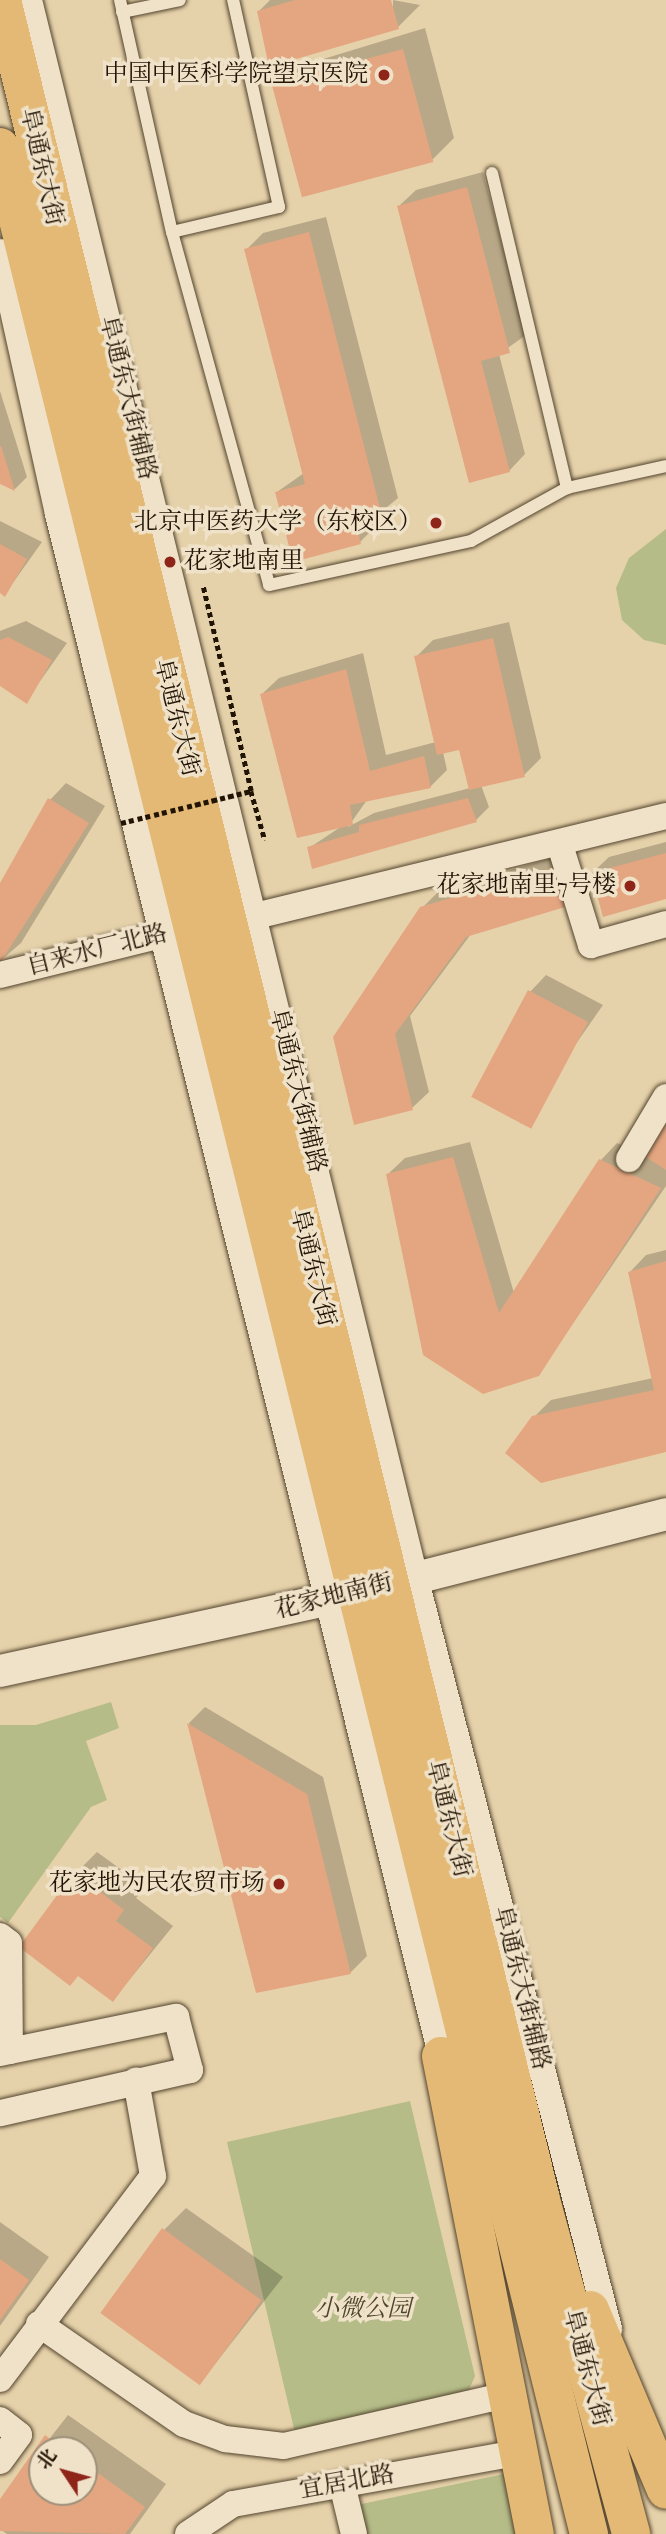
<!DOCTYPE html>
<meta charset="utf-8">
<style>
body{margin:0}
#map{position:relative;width:666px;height:2534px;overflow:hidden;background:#e6d2aa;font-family:"IM FELL English","Noto Serif SC",serif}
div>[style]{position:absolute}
.green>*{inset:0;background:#b5bc88}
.shadow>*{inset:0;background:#0003}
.building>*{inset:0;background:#e4a681;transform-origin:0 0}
.path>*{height:4.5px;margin-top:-2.25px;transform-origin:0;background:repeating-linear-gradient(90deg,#221405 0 5px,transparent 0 8.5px)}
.roads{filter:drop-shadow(0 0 2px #53442e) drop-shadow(0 0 2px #53442e)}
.service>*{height:12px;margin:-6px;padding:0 6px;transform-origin:6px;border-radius:6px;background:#efe2c8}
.minor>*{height:26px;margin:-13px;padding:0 13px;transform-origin:13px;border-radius:13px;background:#efe2c8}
.tertiary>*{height:32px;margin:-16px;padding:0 16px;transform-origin:16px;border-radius:16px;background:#efe2c8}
.primary>*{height:38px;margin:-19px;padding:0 19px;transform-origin:19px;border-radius:19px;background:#e3b975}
.path-bridge>*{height:4.5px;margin-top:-2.25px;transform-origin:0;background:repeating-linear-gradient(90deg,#221405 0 5px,transparent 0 8.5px)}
.dots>*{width:19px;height:19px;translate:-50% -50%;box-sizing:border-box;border:4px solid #efe2c8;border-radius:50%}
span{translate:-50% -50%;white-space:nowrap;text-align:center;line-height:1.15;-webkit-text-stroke:7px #efe2c8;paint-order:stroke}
.poi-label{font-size:24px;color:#221405}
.right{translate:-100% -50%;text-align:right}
.left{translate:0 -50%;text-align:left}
.street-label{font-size:24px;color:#221405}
.park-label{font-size:24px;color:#4e462c;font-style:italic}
.north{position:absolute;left:28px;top:2436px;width:70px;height:70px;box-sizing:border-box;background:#efe2c8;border:2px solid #9d907a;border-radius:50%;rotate:306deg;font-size:19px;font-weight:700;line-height:28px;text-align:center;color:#221405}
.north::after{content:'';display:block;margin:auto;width:24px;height:32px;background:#8f2418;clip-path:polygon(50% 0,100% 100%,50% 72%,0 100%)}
</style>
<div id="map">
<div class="green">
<div style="clip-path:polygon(666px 529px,666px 645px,644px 640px,622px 620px,616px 588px,629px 558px)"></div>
<div style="clip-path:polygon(111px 1702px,119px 1728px,86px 1741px,107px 1800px,91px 1807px,8px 1923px,0 1917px,0 1725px,36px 1725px)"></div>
<div style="clip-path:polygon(410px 2101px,475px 2376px,468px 2392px,295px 2433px,227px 2142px)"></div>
<div style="clip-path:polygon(509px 2473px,522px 2534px,358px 2534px,352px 2506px)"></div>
</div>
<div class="shadow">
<div style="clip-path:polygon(270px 0,389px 0,393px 15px,393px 0,420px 5px,398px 27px,259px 11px)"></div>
<div style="clip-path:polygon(425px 28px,454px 138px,432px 160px,275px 89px,297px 67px)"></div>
<div style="clip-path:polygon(483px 172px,526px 335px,499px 354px,525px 454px,509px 471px,399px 206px,416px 190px)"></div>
<div style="clip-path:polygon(326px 217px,398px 498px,375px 517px,377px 525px,360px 542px,277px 492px,304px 473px,246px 250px,263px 233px)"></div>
<div style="clip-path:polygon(0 391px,27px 477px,15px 489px,0 482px)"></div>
<div style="clip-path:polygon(0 521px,42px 542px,5px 594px,0 591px)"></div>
<div style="clip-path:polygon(26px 621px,67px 643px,26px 701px,0 685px,0 631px)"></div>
<div style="clip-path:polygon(evenodd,509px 622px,541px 758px,524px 775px,481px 785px,489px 807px,476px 820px,309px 848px,342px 826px,262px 694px,279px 678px,363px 653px,386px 755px,436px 742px,416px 657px,433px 640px,509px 622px,461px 748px,470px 788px,374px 813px,348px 827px,367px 800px,430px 787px,447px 770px,443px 752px,461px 748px)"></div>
<div style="clip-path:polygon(66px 783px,105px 806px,21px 943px,0 961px,0 887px,50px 800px)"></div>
<div style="clip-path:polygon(666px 842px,666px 898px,592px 873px,609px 857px)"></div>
<div style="clip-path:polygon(572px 852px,581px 889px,564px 905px,471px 934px,410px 1016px,429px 1092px,412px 1108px,355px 1123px,422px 908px,439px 891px)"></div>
<div style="clip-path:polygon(546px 975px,603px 1005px,520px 1124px,530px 992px)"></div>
<div style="clip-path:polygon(666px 1127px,666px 1186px,538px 1375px,388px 1174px,405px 1158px,470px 1142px,514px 1293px,601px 1160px,617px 1143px,648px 1158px)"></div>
<div style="clip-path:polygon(666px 1250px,666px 1450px,534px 1417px,551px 1400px,653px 1378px,630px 1272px,646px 1255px)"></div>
<div style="clip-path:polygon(205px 1707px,323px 1777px,367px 1956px,351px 1972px,257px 1991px,189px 1723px)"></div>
<div style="clip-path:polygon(97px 1852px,145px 1887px,136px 1898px,173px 1926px,113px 2000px,75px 1874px)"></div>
<div style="clip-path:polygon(186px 2208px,283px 2277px,201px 2382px,164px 2230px)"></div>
<div style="clip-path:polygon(0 2222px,49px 2257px,0 2326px)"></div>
<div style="clip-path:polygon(evenodd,68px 2415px,166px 2484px,130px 2534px,7px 2534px,0 2529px,0 2502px,68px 2415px,42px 2450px,84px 2450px,84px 2492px,42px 2492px,42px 2450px)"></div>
</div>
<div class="building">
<div style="clip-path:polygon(295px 0,391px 0,399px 29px,269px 67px,257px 11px)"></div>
<div style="left:403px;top:49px;width:117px;height:136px;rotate:75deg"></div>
<div style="clip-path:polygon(467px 187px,510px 353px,481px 361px,510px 472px,469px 483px,397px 206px)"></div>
<div style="clip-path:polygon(309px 232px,382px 516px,356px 523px,361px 544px,293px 562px,275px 492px,305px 484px,244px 249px)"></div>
<div style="clip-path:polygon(0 446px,1px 446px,15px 491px,0 484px)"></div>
<div style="clip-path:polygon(0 544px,27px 559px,5px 597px,0 593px)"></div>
<div style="clip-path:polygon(8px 637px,52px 660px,27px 704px,0 686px,0 640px)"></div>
<div style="clip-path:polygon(493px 638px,525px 777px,469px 790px,459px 750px,437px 755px,414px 656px)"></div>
<div style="clip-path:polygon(346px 669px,370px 771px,424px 756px,431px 788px,350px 805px,353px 825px,297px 838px,260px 694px)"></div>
<div style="clip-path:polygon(48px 798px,89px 823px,0 963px,0 883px)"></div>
<div style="clip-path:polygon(468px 798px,477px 822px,312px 869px,307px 847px,359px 832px,359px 825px)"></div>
<div style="clip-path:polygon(666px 853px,666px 899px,603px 917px,591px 873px)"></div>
<div style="clip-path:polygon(556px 867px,565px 907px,466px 937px,395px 1034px,413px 1110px,354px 1125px,333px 1037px,420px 907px)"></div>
<div style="left:528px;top:990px;width:68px;height:121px;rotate:28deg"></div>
<div style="clip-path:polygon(666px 1124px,666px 1170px,646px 1157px)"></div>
<div style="clip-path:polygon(453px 1157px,499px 1313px,599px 1159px,661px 1188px,539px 1376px,483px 1394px,423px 1355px,386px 1174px)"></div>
<div style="clip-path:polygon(666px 1261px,666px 1452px,541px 1483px,505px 1453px,532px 1416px,654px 1390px,628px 1272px)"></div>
<div style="clip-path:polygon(187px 1723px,307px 1794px,351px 1974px,256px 1993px)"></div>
<div style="clip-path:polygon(74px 1872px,124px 1910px,116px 1921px,153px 1948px,113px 2002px,78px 1976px,70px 1986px,19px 1947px)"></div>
<div style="left:162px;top:2228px;width:123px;height:105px;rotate:36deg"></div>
<div style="clip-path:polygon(0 2259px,29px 2280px,0 2320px)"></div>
<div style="clip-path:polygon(45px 2435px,65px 2450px,42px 2450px,42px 2492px,84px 2492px,84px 2463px,145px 2507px,125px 2534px,0 2531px,0 2499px)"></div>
</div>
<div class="path">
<div style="left:251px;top:791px;width:51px;rotate:74.1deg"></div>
</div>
<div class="roads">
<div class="service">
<div style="left:120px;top:0;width:238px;rotate:77.4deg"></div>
<div style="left:172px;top:232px;width:366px;rotate:74.6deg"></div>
<div style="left:269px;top:585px;width:207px;rotate:-12.3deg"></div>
<div style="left:471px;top:541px;width:110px;rotate:-28.9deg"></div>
<div style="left:567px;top:488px;width:101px;rotate:-12.5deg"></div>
<div style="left:122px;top:12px;width:59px;rotate:-11.7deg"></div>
<div style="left:492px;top:173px;width:324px;rotate:76.6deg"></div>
<div style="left:172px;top:232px;width:110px;rotate:-13.2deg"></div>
<div style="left:279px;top:207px;width:212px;rotate:-102.5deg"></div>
</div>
<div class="minor">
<div style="left:29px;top:0;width:1624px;rotate:76.25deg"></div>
<div style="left:415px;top:1577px;width:777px;rotate:75.53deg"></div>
<div style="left:0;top:252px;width:268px;rotate:77.5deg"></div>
<div style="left:58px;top:514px;width:1588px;rotate:76.04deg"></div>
<div style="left:560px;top:845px;width:105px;rotate:72.8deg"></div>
<div style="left:591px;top:945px;width:78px;rotate:-15.6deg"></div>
<div style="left:239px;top:920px;width:439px;rotate:-13.7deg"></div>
<div style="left:0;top:975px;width:187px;rotate:-13.9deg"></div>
<div style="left:629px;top:1159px;width:72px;rotate:-59.2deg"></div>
<div style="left:0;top:1936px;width:11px;rotate:38deg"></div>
<div style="left:9px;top:1943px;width:108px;rotate:89.5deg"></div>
<div style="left:0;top:2053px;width:180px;rotate:-11.6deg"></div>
<div style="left:176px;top:2017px;width:55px;rotate:75.2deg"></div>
<div style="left:190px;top:2070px;width:195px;rotate:167.2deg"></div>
<div style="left:39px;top:2324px;width:176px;rotate:34.6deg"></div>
<div style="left:184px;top:2424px;width:44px;rotate:20.1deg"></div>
<div style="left:225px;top:2439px;width:59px;rotate:6.8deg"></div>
<div style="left:284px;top:2446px;width:228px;rotate:-12.9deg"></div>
<div style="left:0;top:2379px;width:254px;rotate:-53deg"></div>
<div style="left:153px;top:2176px;width:97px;rotate:-100.1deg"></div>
<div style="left:0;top:2420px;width:24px;rotate:38deg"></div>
<div style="left:19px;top:2435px;width:32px;rotate:126deg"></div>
<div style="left:342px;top:2484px;width:51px;rotate:76.5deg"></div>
<div style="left:188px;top:2534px;width:54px;rotate:-33.7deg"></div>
<div style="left:233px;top:2504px;width:288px;rotate:-10.2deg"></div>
</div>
<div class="tertiary">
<div style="left:0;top:1671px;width:365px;rotate:-12.3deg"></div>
<div style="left:357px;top:1593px;width:319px;rotate:-14.3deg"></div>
</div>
<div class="primary">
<div style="left:2px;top:0;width:2261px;rotate:76.23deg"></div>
<div style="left:540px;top:2196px;width:350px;rotate:74.9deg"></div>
<div style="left:0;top:147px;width:2459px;rotate:76.14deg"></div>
<div style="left:441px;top:2056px;width:487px;rotate:78.9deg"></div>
<div style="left:590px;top:2310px;width:195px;rotate:67.1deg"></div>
</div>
</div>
<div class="path-bridge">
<div style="left:121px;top:823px;width:134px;rotate:-13.8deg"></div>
<div style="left:251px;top:791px;width:211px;rotate:-103.2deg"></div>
</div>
<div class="dots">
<div style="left:384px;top:75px;background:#8f2418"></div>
<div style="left:436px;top:523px;background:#8f2418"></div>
<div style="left:170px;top:562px;background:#8f2418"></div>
<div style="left:630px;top:886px;background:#8f2418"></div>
<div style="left:279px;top:1884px;background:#8f2418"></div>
</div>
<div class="poi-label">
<span class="right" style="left:368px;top:75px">中国中医科学院望京医院</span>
<span class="right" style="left:422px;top:523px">北京中医药大学（东校区）</span>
<span class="left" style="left:184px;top:562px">花家地南里</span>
<span class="right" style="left:616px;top:886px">花家地南里7号楼</span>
<span class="right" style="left:265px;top:1884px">花家地为民农贸市场</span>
</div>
<div class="street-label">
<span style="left:41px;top:167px;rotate:77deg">阜通东大街</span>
<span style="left:127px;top:398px;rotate:76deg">阜通东大街辅路</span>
<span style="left:176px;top:718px;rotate:76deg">阜通东大街</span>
<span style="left:97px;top:951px;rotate:-14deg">自来水厂北路</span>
<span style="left:297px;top:1091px;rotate:76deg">阜通东大街辅路</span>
<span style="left:312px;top:1268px;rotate:76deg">阜通东大街</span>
<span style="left:334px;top:1597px;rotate:-14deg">花家地南街</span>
<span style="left:448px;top:1819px;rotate:76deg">阜通东大街</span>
<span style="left:521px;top:1988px;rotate:76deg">阜通东大街辅路</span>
<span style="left:586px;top:2368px;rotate:75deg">阜通东大街</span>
<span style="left:347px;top:2483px;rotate:-10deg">宜居北路</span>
</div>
<div class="park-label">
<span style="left:363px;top:2310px">小微公园</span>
</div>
<div class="north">北</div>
</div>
